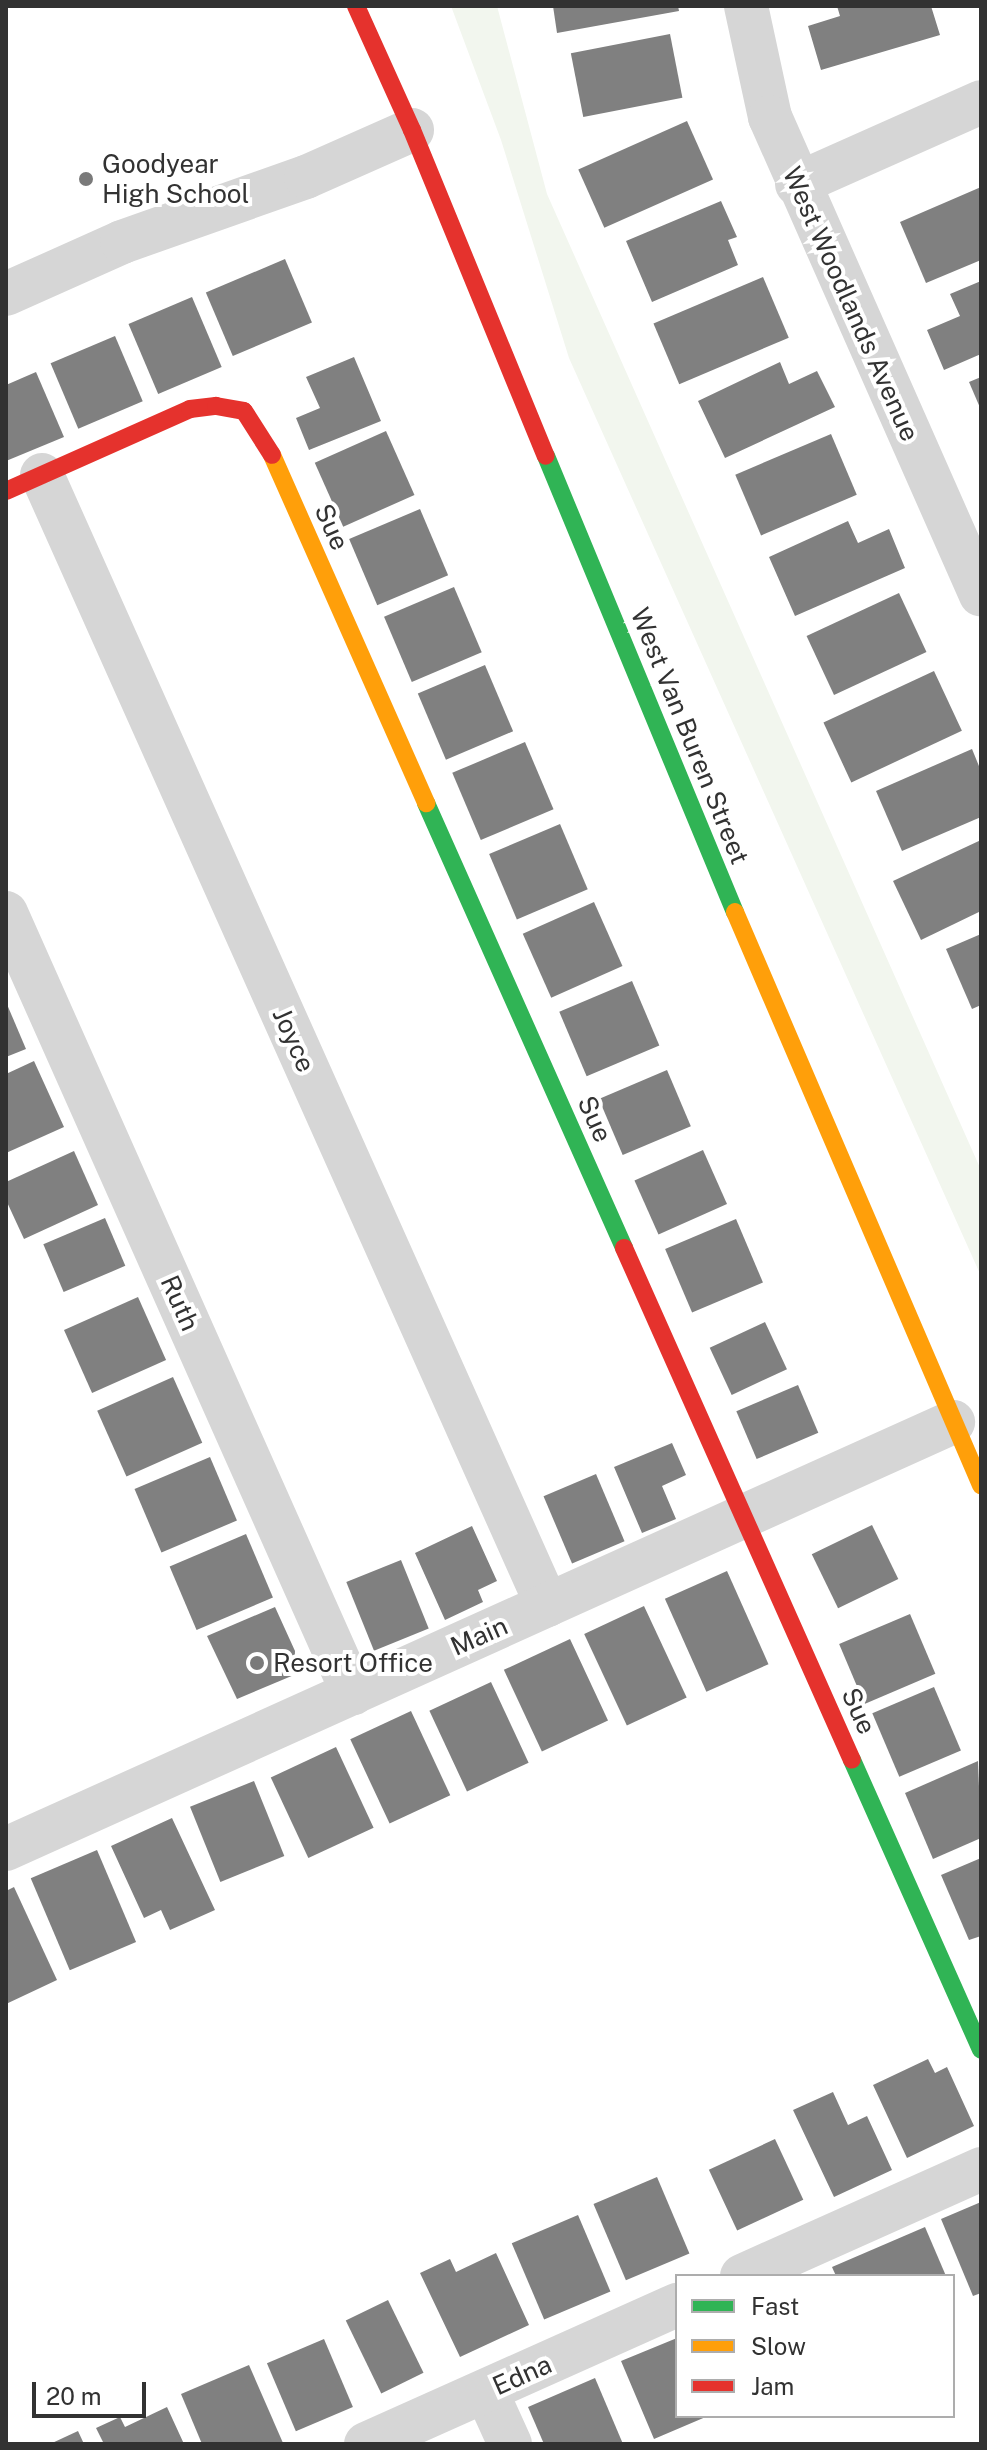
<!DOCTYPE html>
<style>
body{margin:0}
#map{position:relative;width:987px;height:2450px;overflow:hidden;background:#fff;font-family:"Public Sans",sans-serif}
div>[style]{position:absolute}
.green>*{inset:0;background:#f2f6ee}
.building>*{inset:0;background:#808080;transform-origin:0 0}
.street>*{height:44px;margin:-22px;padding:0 22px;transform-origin:22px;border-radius:22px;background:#d6d6d6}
.fast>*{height:18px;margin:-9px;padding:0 9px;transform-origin:9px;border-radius:9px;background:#30b455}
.slow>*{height:18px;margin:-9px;padding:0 9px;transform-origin:9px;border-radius:9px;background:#ff9f0a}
.jam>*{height:18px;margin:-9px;padding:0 9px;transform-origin:9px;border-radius:9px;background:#e5322d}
.dots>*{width:22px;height:22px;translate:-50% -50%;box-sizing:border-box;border:4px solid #fff;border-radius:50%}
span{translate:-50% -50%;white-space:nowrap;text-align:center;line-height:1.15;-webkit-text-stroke:8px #fff;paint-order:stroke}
.poi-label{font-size:26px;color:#323232}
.left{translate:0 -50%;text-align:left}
.street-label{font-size:26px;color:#323232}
.frame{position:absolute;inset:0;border:8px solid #323232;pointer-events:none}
.legend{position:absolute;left:675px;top:2274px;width:280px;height:144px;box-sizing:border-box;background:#fff;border:2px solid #adadad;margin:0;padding:10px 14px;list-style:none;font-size:24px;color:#323232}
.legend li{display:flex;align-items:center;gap:16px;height:40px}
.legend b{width:40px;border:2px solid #adadad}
.scale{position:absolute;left:32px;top:2382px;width:114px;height:36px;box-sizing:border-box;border:4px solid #323232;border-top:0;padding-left:10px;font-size:24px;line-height:28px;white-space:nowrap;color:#323232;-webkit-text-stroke:6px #fff;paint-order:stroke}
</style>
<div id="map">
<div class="green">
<div style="clip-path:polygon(451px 6px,497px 6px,547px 194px,981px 1170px,981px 1276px,569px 358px,501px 140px)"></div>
</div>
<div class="building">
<div style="clip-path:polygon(553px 6px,678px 6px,679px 11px,557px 33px)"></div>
<div style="clip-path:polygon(837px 6px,931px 6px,940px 35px,821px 70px,808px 26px,840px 16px)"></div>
<div style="left:670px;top:34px;width:65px;height:101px;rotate:79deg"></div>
<div style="left:687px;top:121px;width:64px;height:119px;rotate:66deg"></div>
<div style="clip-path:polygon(981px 187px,981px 260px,926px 283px,900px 222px)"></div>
<div style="clip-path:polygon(721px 201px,737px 237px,728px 240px,738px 265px,652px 302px,626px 241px)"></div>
<div style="left:285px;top:259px;width:69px;height:86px;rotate:67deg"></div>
<div style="left:763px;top:277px;width:66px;height:119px;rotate:67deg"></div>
<div style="clip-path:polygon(981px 281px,981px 354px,944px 370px,927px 330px,960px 316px,950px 294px)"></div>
<div style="left:192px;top:297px;width:76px;height:69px;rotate:67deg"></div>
<div style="left:115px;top:336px;width:71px;height:70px;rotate:67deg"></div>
<div style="clip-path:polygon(354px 357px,381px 421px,309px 450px,296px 418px,320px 408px,306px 377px)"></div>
<div style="clip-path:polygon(780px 362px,789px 384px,817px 371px,835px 407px,725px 458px,698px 401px)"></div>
<div style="clip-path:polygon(36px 372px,64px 437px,6px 461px,6px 385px)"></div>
<div style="clip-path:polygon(981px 377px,981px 410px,969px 382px)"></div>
<div style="left:386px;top:431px;width:70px;height:78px;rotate:66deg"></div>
<div style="left:831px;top:434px;width:66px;height:104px;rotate:67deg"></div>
<div style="left:420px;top:509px;width:72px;height:77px;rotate:67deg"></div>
<div style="clip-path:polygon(848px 521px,858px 543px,889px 529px,905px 568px,795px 616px,769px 557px)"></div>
<div style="left:454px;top:587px;width:71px;height:76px;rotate:67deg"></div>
<div style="left:899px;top:593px;width:65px;height:102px;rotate:65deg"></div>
<div style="left:485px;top:665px;width:72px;height:73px;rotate:67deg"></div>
<div style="left:934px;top:671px;width:66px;height:122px;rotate:65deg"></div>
<div style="left:525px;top:742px;width:73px;height:79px;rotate:67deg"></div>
<div style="clip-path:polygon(972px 749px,981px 771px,981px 817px,902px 851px,876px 791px)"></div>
<div style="left:560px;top:824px;width:71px;height:77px;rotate:67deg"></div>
<div style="clip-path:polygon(981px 840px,981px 911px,921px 940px,893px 881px)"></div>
<div style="left:594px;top:902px;width:70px;height:78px;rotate:66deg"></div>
<div style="clip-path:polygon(981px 934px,981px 1005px,972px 1009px,946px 949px)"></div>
<div style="left:632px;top:981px;width:70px;height:79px;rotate:67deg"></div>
<div style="clip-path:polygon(6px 1002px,26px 1049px,6px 1057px)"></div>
<div style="clip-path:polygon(34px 1061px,64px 1127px,6px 1153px,6px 1074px)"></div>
<div style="left:667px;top:1070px;width:61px;height:74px;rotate:67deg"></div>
<div style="left:703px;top:1150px;width:59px;height:75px;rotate:66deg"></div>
<div style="clip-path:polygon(74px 1151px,98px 1205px,24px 1239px,6px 1200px,6px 1182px)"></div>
<div style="left:105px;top:1218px;width:52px;height:67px;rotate:67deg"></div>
<div style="left:736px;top:1219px;width:69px;height:77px;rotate:67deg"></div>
<div style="left:138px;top:1297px;width:69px;height:81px;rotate:66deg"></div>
<div style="left:765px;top:1322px;width:52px;height:61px;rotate:65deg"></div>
<div style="left:173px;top:1377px;width:72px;height:83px;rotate:66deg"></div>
<div style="left:798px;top:1385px;width:52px;height:67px;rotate:67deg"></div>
<div style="clip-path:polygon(672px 1443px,686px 1475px,662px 1486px,676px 1519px,642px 1533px,614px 1467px)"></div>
<div style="left:210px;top:1457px;width:69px;height:82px;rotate:67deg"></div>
<div style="left:596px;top:1474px;width:73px;height:57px;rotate:67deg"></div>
<div style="left:872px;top:1525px;width:60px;height:67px;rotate:64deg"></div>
<div style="clip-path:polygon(472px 1526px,497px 1581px,478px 1590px,483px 1602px,445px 1620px,415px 1553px)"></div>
<div style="left:246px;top:1534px;width:69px;height:83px;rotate:67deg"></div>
<div style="left:401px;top:1560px;width:74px;height:59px;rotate:68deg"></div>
<div style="left:727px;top:1571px;width:102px;height:68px;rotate:66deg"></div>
<div style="left:644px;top:1606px;width:101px;height:66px;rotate:65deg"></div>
<div style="clip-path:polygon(275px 1607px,295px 1651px,294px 1675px,237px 1699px,207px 1636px)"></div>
<div style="left:910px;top:1614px;width:65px;height:77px;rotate:67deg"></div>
<div style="left:570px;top:1639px;width:90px;height:73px;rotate:65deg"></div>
<div style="left:491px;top:1682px;width:89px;height:68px;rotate:65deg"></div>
<div style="left:934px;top:1687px;width:69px;height:67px;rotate:67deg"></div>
<div style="left:411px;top:1711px;width:93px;height:67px;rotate:65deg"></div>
<div style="left:336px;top:1747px;width:89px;height:72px;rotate:65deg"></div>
<div style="clip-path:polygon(978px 1761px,981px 1838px,933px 1859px,905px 1793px)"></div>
<div style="left:254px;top:1781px;width:81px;height:69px;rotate:68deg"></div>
<div style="clip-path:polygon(172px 1818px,215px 1910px,170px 1930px,161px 1910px,144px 1918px,111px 1846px)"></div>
<div style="left:97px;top:1850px;width:100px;height:72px;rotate:67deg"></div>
<div style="clip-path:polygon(981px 1858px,981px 1936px,969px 1940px,941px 1875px)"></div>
<div style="clip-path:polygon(14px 1887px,57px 1980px,6px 2004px,6px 1891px)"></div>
<div style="clip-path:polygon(928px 2059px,935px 2073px,947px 2067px,974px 2126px,907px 2158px,873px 2085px)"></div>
<div style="clip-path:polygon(833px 2092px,848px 2125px,867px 2116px,892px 2170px,834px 2197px,793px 2110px)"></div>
<div style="left:775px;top:2139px;width:67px;height:73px;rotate:65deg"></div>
<div style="left:657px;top:2177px;width:83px;height:69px;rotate:67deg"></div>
<div style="clip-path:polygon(981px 2202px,981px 2293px,973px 2296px,941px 2219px)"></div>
<div style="left:578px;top:2215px;width:83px;height:72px;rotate:67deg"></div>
<div style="clip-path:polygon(925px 2227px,946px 2276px,836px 2276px,832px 2267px)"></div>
<div style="clip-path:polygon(496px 2253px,529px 2325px,460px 2357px,420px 2273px,450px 2259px,456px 2272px)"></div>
<div style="left:388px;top:2300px;width:81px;height:47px;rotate:64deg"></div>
<div style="clip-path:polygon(677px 2338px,677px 2416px,708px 2416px,654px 2439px,621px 2361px)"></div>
<div style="left:324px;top:2339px;width:74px;height:62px;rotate:67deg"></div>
<div style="clip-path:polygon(249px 2365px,283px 2443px,202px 2444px,181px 2394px)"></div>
<div style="clip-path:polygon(595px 2378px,623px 2444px,544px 2444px,528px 2407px)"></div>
<div style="clip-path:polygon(167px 2407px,184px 2444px,104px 2444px,96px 2428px,120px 2417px,125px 2427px)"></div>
<div style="clip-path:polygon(78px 2431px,84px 2444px,50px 2444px)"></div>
</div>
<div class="street">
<div style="left:746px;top:6px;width:114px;rotate:77.8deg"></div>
<div style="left:770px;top:117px;width:522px;rotate:66.18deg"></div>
<div style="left:797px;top:184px;width:201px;rotate:-24deg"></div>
<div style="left:6px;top:294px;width:127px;rotate:-24.1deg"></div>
<div style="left:122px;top:242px;width:195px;rotate:-19.5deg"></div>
<div style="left:306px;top:177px;width:116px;rotate:-23.9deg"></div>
<div style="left:42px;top:475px;width:1238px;rotate:65.92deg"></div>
<div style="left:6px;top:913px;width:854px;rotate:66.02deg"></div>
<div style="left:6px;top:1849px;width:1039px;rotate:-24.27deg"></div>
<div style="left:742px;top:2276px;width:262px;rotate:-24.1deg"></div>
<div style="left:486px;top:2391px;width:58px;rotate:65.6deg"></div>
<div style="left:366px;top:2444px;width:341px;rotate:-24.1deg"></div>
</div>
<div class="fast">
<div style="left:546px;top:456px;width:494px;rotate:67.5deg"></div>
<div style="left:426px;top:803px;width:487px;rotate:66deg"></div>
<div style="left:852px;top:1760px;width:317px;rotate:66deg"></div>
</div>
<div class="slow">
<div style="left:272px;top:455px;width:381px;rotate:66.1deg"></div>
<div style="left:735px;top:912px;width:624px;rotate:66.77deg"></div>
</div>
<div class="jam">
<div style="left:356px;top:6px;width:136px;rotate:65.7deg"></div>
<div style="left:412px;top:130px;width:352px;rotate:67.7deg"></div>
<div style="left:6px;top:491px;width:201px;rotate:-24deg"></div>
<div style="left:190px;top:409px;width:26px;rotate:-7deg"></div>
<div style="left:216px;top:406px;width:28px;rotate:10deg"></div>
<div style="left:244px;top:411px;width:52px;rotate:57.5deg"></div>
<div style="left:624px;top:1248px;width:560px;rotate:66deg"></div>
</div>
<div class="dots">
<div style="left:86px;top:179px;background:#7a7a7a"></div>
<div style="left:257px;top:1663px;background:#7a7a7a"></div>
</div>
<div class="poi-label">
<span class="left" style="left:102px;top:179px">Goodyear<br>High School</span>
<span class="left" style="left:273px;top:1663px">Resort Office</span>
</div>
<div class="street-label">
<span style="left:851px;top:304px;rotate:66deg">West Woodlands Avenue</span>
<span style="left:332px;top:527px;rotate:66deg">Sue</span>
<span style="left:690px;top:736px;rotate:68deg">West Van Buren Street</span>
<span style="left:294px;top:1040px;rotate:66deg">Joyce</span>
<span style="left:595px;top:1119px;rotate:66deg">Sue</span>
<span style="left:180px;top:1303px;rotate:66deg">Ruth</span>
<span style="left:479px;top:1636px;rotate:-24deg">Main</span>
<span style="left:859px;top:1711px;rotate:66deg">Sue</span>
<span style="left:522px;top:2375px;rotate:-24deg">Edna</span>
</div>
<div class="frame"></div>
<ul class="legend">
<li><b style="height:10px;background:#30b455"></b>Fast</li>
<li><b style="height:10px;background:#ff9f0a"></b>Slow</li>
<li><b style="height:10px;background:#e5322d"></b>Jam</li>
</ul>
<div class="scale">20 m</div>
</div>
